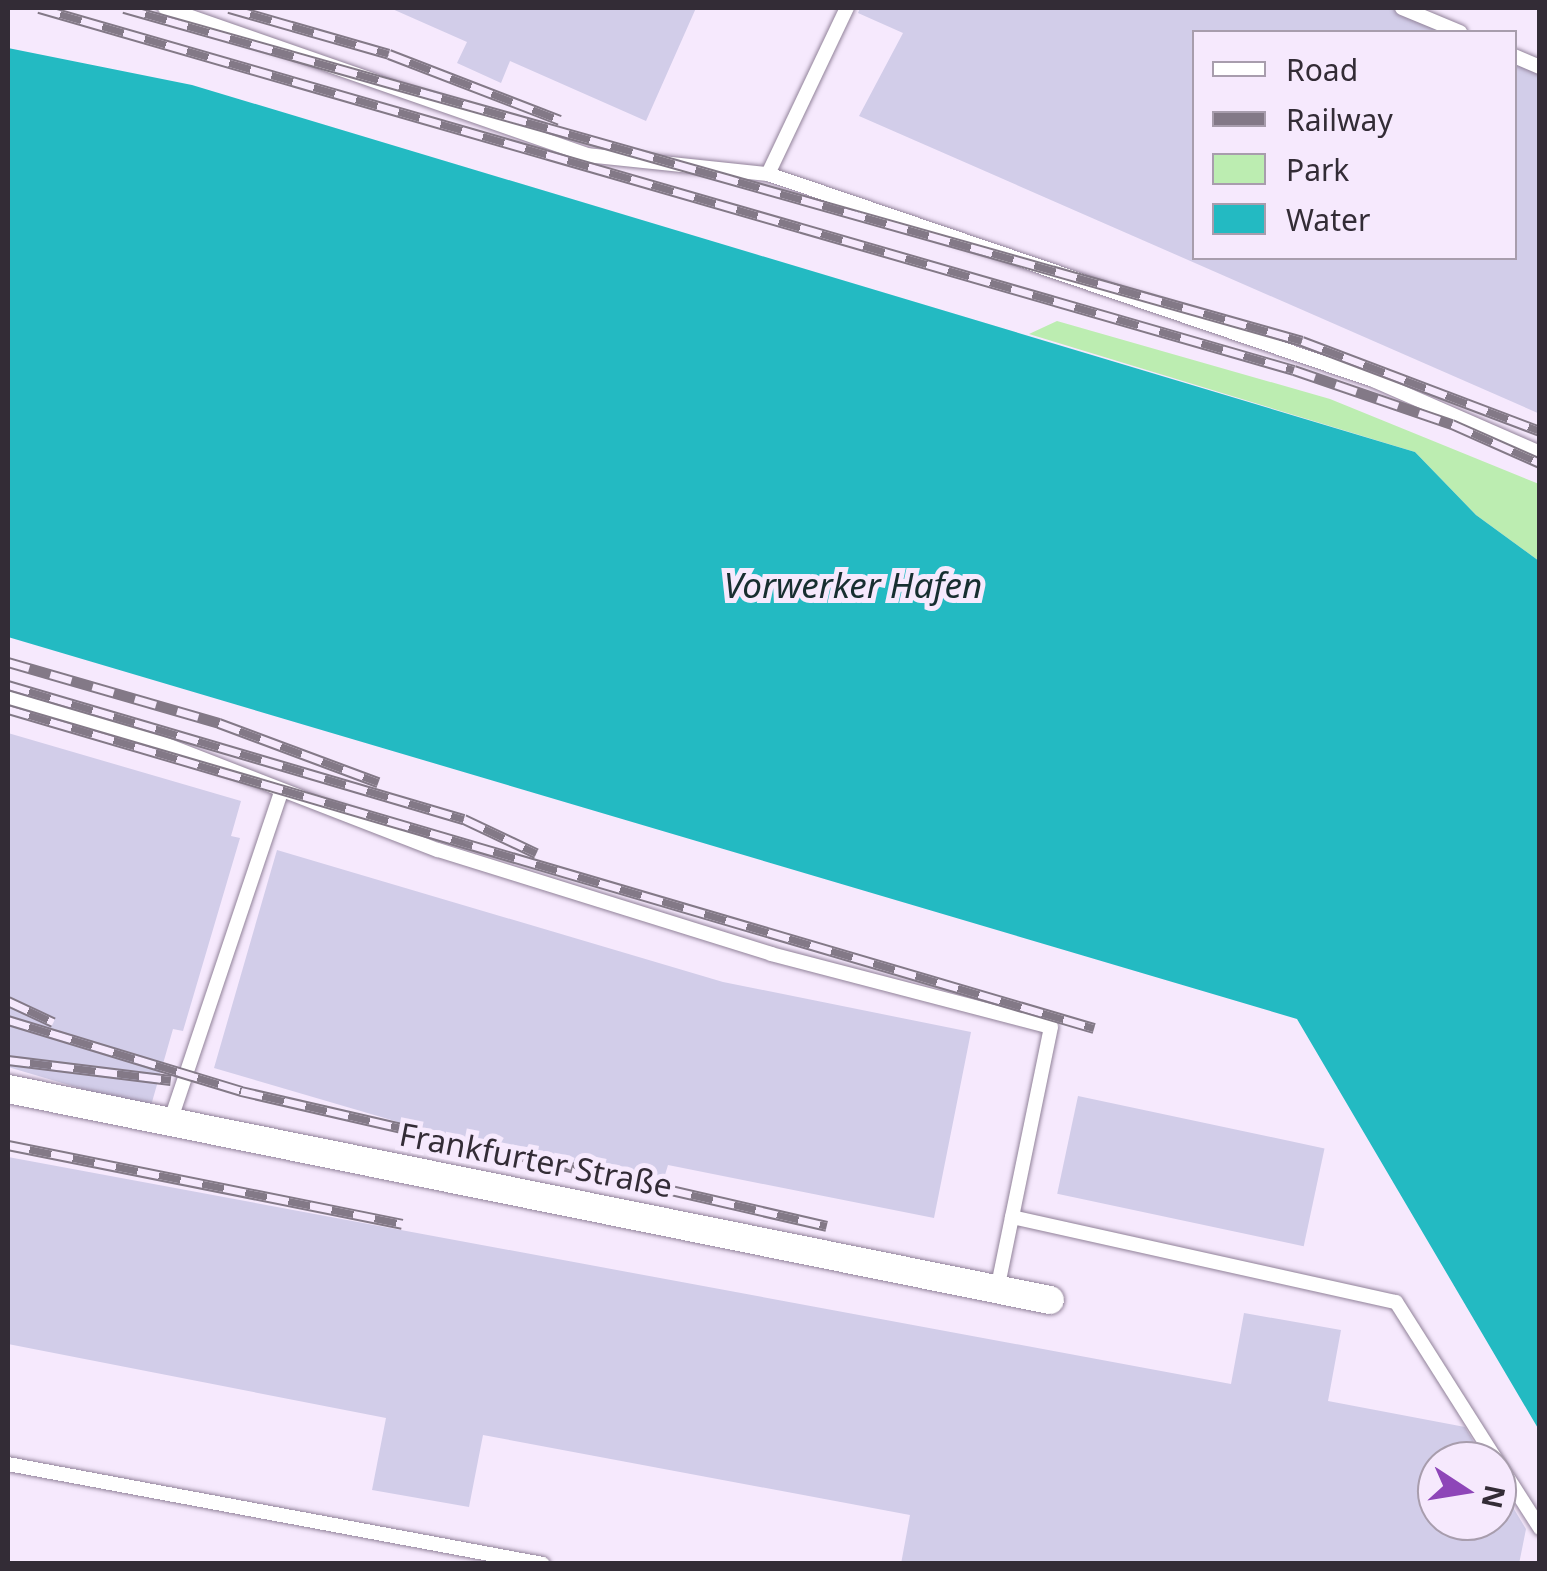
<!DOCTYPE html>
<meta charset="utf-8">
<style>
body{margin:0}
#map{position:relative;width:1547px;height:1571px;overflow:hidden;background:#f6e9fd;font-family:"Noto Sans",sans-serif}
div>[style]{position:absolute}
.green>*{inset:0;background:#bcedb1}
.water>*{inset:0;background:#23bac2}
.building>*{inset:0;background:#d2cde9;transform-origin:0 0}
.roads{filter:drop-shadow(0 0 2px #918299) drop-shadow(0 0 2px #918299)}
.lane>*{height:14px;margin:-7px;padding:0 7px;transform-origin:7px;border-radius:7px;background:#fff}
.street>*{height:28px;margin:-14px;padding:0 14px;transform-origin:14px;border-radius:14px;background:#fff}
.rail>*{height:11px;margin-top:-5.5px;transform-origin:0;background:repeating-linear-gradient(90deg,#f6e9fd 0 22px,#837987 0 44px);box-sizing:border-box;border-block:2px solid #837987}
span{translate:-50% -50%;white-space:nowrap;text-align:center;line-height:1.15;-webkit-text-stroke:10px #f6e9fd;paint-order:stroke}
.street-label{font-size:32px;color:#332c36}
.water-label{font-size:35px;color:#172e30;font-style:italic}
.frame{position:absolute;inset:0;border:10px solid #332c36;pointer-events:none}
.legend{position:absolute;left:1192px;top:30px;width:325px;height:230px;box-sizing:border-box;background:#f6e9fd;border:2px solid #a89dad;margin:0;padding:12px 18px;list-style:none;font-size:30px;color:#332c36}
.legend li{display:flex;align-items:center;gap:20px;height:50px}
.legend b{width:50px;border:2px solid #a89dad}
.north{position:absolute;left:1417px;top:1441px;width:100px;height:100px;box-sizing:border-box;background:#f6e9fd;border:2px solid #a89dad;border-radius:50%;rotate:102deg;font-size:28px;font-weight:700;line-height:40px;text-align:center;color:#332c36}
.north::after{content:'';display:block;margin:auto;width:35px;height:45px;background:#8e46b8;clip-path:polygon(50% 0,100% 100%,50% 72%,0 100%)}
</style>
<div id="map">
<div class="green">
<div style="clip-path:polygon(1057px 321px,1330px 399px,1539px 484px,1539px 561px,1476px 515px,1415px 452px,1029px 334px)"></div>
</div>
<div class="water">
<div style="clip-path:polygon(8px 48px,192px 85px,1415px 452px,1476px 515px,1539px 561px,1539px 1430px,1297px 1019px,8px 637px)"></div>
</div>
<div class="building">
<div style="clip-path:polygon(390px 8px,696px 8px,646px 121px,510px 61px,501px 83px,457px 63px,467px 42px)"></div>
<div style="clip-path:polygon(860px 8px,1395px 8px,1451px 32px,1194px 32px,1194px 258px,1514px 258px,1514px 60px,1540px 71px,1540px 414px,859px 116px,903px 33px,858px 13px)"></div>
<div style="clip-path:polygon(8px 733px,241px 801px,231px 836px,240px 838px,183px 1031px,173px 1029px,150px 1109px,8px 1067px)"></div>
<div style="clip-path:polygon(277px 850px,723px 982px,971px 1032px,934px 1218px,668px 1165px,658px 1198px,214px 1068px)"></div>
<div style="left:1078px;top:1096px;width:252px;height:100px;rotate:12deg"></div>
<div style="clip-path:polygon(8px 1157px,1231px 1384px,1244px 1313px,1341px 1330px,1328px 1401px,1465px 1427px,1485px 1461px,1437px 1461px,1437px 1521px,1497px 1521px,1497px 1481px,1526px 1529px,1519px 1564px,901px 1564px,910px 1515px,483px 1435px,469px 1507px,372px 1490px,386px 1418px,8px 1344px)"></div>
</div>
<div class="roads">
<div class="lane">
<div style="left:165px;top:8px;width:446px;rotate:19.2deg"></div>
<div style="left:586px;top:155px;width:183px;rotate:6deg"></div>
<div style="left:768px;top:174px;width:639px;rotate:18.8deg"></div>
<div style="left:1373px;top:380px;width:182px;rotate:23.6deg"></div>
<div style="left:1402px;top:8px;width:63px;rotate:22.5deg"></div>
<div style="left:1514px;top:56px;width:28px;rotate:23deg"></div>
<div style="left:768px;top:174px;width:184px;rotate:-64.6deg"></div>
<div style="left:8px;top:698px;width:157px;rotate:16.2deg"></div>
<div style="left:159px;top:742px;width:299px;rotate:21.2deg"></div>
<div style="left:438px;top:850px;width:349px;rotate:17.3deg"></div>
<div style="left:771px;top:954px;width:289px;rotate:14.6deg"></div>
<div style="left:1051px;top:1027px;width:268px;rotate:101.6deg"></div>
<div style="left:170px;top:1122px;width:350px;rotate:-71.4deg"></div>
<div style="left:1012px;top:1217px;width:393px;rotate:12.5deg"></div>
<div style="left:1396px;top:1302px;width:188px;rotate:57.6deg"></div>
<div style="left:1497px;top:1461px;width:80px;rotate:57.3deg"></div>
<div style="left:8px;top:1464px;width:544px;rotate:10.59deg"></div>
</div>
<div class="street">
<div style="left:8px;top:1089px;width:1063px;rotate:11.45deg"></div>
</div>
</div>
<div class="rail">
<div style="left:39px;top:8px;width:1306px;rotate:16.09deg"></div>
<div style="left:1294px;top:370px;width:167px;rotate:18.9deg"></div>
<div style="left:1452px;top:424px;width:96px;rotate:23.9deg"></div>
<div style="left:124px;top:8px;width:1224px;rotate:15.78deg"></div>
<div style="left:1302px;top:341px;width:254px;rotate:20.7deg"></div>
<div style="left:229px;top:8px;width:166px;rotate:16deg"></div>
<div style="left:389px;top:54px;width:183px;rotate:21.1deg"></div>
<div style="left:8px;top:662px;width:220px;rotate:16.1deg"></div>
<div style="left:219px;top:723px;width:170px;rotate:20.4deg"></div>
<div style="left:8px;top:685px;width:475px;rotate:16.4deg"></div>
<div style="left:464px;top:819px;width:80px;rotate:25.3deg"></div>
<div style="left:8px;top:709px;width:1132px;rotate:16.37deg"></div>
<div style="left:8px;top:1001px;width:50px;rotate:25deg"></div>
<div style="left:8px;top:1020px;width:244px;rotate:16.9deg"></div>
<div style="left:241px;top:1091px;width:601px;rotate:12.97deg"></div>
<div style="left:8px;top:1060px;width:164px;rotate:7deg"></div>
<div style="left:8px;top:1145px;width:402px;rotate:11.3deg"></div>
</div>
<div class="street-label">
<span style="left:536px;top:1160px;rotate:11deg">Frankfurter Straße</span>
</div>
<div class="water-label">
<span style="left:853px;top:585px">Vorwerker Hafen</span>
</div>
<div class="frame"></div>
<ul class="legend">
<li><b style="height:12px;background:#fff"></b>Road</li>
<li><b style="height:12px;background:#837987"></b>Railway</li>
<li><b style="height:28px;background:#bcedb1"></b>Park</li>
<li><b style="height:28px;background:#23bac2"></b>Water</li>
</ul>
<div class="north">N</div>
</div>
